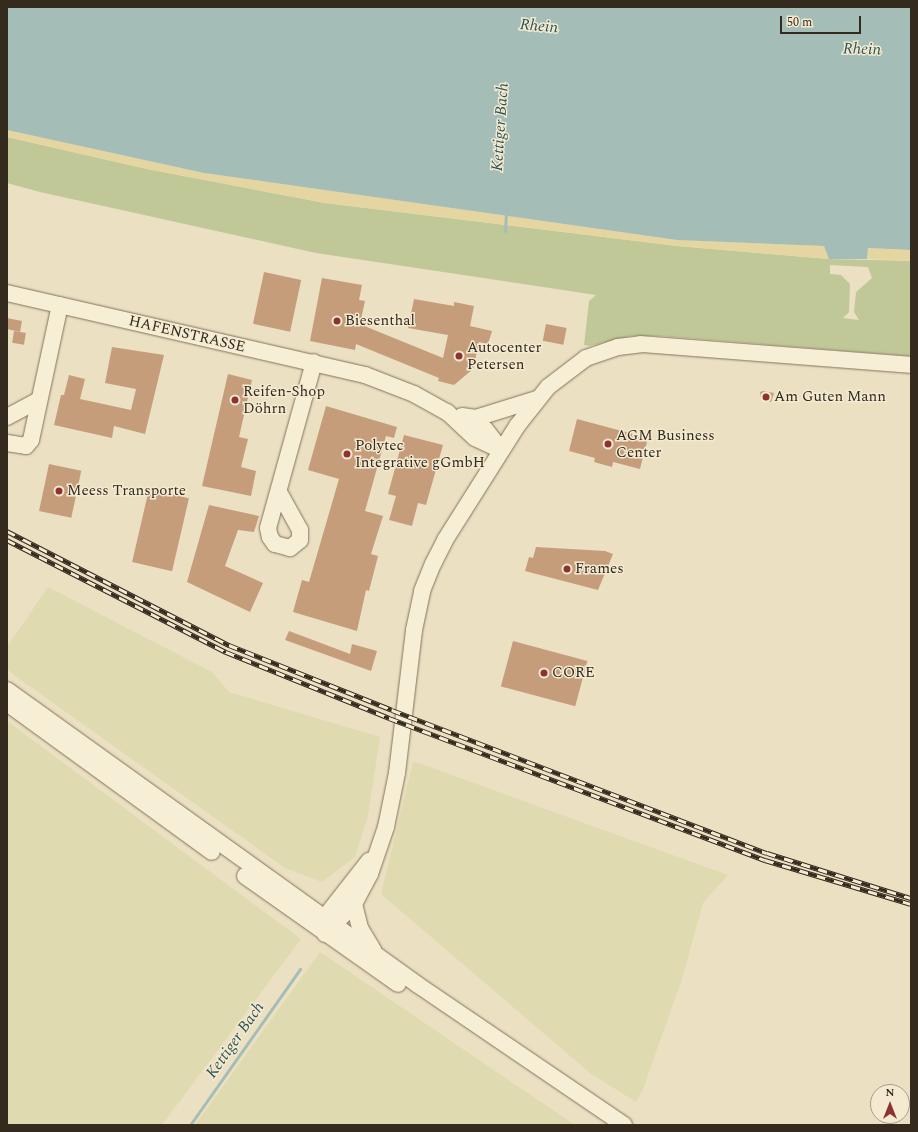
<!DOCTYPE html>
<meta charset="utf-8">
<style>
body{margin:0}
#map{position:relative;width:918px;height:1132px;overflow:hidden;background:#ebe0c2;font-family:Spectral,serif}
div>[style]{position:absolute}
.farmland>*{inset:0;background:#e0dab0}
.green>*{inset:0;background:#c0c897}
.sand>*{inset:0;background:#e5d6a1;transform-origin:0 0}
.water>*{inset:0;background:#a4beb7}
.stream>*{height:3px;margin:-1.5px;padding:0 1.5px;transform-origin:1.5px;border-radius:1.5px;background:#a4beb7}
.building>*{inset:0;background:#c69d7b;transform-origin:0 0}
.roads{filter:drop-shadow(0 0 1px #83725b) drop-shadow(0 0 1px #83725b)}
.minor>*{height:16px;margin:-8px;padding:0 8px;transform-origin:8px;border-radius:8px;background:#f6eed5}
.rail>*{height:4.5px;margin-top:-2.25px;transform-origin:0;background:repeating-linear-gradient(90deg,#f3ead1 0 9px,#342a1e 0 18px);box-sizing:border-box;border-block:1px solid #342a1e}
.dots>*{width:11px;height:11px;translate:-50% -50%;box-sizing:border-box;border:2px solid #f3ead1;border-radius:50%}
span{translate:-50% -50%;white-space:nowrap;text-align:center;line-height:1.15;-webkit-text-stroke:3px #f3ead1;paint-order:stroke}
.poi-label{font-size:15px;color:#342a1e}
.left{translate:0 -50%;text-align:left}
.street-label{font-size:15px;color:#342a1e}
.water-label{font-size:16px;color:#2e5352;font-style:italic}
.frame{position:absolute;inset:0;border:8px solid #342a1e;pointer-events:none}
.north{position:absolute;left:870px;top:1084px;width:40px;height:40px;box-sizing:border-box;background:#f3ead1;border:1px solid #a79d89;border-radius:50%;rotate:0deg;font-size:11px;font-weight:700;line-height:16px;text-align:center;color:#342a1e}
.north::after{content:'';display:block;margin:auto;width:14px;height:18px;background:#8e322f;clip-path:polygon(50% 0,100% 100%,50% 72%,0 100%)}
.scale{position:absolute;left:780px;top:16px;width:81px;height:18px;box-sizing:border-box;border:2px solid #342a1e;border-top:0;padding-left:5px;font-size:12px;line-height:14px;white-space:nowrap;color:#342a1e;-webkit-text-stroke:3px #f3ead1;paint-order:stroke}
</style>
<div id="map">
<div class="farmland">
<div style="clip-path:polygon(48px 587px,212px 672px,229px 692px,380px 737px,368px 816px,355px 857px,322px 882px,285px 868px,14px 675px,7px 669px,7px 647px)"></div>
<div style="clip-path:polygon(7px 721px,301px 939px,162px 1125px,7px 1125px)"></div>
<div style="clip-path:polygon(413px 761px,728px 875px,703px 903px,682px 979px,643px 1089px,636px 1102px,590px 1073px,381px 894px)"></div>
<div style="clip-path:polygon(320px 952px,575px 1125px,195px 1125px)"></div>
</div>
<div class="green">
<div style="clip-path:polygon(evenodd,7px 137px,147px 169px,325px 203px,677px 246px,829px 259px,911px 261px,911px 356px,660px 336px,631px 336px,589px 346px,584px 345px,589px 301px,596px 295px,316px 253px,40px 192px,7px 183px,7px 137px,830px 265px,868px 267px,872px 278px,856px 292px,854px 312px,859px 320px,843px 318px,849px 312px,850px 284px,841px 275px,830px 274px,830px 265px)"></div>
</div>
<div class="sand">
<div style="clip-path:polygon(7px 130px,204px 173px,677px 240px,824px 246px,829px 259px,677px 246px,325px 203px,147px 169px,7px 137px)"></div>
<div style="left:868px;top:248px;width:43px;height:11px;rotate:3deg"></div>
</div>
<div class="water">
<div style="clip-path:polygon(7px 7px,911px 7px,911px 250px,868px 248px,867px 259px,829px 259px,824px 246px,677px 240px,204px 173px,7px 130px)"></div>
</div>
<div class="stream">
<div style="left:505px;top:231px;width:19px;rotate:-87deg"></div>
<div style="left:190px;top:1125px;width:191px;rotate:-54.8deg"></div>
</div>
<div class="building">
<div style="left:264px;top:272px;width:38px;height:53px;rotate:12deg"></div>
<div style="clip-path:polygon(322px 278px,362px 285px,359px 300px,365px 301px,361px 319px,358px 318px,357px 323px,443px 358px,448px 335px,408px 328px,414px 299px,454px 306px,454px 302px,474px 306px,470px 326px,492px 331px,488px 344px,479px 342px,473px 369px,454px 385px,438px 381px,439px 378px,356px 344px,355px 350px,310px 341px)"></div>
<div style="clip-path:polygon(7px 318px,22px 321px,20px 332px,7px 329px)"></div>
<div style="left:546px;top:324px;width:21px;height:17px;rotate:11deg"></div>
<div style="left:14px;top:331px;width:12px;height:12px;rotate:9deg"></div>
<div style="clip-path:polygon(112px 347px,164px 355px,145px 434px,114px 426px,112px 438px,54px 425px,61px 395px,64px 395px,69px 375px,85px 379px,80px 399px,131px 410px,136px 389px,105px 383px)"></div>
<div style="clip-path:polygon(228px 374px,252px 380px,239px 437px,248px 439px,241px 467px,256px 471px,251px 496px,202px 486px)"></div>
<div style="clip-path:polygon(763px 391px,774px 393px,771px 402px,761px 399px,760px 392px)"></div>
<div style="clip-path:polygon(326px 406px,397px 427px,394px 438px,386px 436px,365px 511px,383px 516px,371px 554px,378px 556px,369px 591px,366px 590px,357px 631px,293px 612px,302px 580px,309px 582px,339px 479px,308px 470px)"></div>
<div style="clip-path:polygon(577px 419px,648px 438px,640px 469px,613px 462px,612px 467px,594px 462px,595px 458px,569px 451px)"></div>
<div style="clip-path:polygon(404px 435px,443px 445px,426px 505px,418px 503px,412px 526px,389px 520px,396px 496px,388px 494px)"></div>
<div style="left:49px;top:464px;width:33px;height:48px;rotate:12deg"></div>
<div style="left:149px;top:489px;width:41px;height:75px;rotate:13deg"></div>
<div style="clip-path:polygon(209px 505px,259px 516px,254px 532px,238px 530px,225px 566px,263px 583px,250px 612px,187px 582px)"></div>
<div style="clip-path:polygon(536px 547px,605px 551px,613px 554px,598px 590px,525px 571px,529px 557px,533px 558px)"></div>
<div style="clip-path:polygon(289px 631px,350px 654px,352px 644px,377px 651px,371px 671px,285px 640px)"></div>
<div style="left:513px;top:641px;width:77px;height:47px;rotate:15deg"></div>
</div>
<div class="roads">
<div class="minor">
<div style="left:7px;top:293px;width:367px;rotate:12.9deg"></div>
<div style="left:365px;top:375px;width:53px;rotate:21.2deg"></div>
<div style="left:414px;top:394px;width:38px;rotate:29deg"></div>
<div style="left:447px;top:412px;width:38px;rotate:43deg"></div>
<div style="left:475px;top:438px;width:29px;rotate:25deg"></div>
<div style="left:462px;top:416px;width:14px;rotate:8deg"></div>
<div style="left:476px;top:418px;width:64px;rotate:-17.3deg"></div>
<div style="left:7px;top:417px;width:34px;rotate:-28deg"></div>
<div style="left:464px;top:417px;width:24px;rotate:30deg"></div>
<div style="left:485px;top:429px;width:24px;rotate:52deg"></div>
<div style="left:7px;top:443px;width:19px;rotate:9deg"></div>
<div style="left:26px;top:446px;width:8px;rotate:-50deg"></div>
<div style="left:31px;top:440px;width:138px;rotate:-77.9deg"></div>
<div style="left:279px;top:492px;width:43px;rotate:61.1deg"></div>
<div style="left:300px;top:530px;width:10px;rotate:90deg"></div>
<div style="left:300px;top:540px;width:13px;rotate:141deg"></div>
<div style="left:290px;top:548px;width:16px;rotate:-165deg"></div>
<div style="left:275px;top:544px;width:9px;rotate:-126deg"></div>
<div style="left:270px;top:537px;width:9px;rotate:-103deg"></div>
<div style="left:268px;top:528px;width:172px;rotate:-74.5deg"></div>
<div style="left:7px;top:690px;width:506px;rotate:35.67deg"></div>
<div style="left:418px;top:985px;width:249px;rotate:34.2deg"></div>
<div style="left:7px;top:703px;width:253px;rotate:36deg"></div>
<div style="left:245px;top:876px;width:187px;rotate:35.2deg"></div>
<div style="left:354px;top:904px;width:25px;rotate:76deg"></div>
<div style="left:360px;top:928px;width:26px;rotate:59deg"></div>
<div style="left:318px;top:926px;width:83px;rotate:-51.9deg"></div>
<div style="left:325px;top:934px;width:42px;rotate:-46deg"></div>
<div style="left:354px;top:904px;width:34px;rotate:-62deg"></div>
<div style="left:370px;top:874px;width:50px;rotate:-71.2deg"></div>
<div style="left:386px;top:827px;width:55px;rotate:-78.5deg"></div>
<div style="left:397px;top:773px;width:144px;rotate:-83.2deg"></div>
<div style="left:414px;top:630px;width:40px;rotate:-78deg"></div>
<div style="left:422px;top:591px;width:29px;rotate:-68deg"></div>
<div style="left:433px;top:564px;width:27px;rotate:-63deg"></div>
<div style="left:445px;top:540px;width:135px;rotate:-57.7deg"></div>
<div style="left:517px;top:426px;width:50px;rotate:-51.5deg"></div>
<div style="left:548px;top:387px;width:48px;rotate:-37.3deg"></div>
<div style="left:586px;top:358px;width:34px;rotate:-19deg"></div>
<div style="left:618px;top:347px;width:23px;rotate:-7deg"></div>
<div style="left:641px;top:344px;width:271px;rotate:4.4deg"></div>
</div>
</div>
<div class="rail">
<div style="left:7px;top:531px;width:250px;rotate:27.2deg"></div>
<div style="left:229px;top:645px;width:175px;rotate:21.7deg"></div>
<div style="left:392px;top:710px;width:401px;rotate:20.9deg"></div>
<div style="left:767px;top:853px;width:151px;rotate:17.4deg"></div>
<div style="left:7px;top:540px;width:246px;rotate:27.1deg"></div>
<div style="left:226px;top:652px;width:176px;rotate:22deg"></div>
<div style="left:389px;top:718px;width:402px;rotate:20.7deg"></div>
<div style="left:765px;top:860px;width:152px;rotate:16.8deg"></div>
</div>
<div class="dots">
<div style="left:337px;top:321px;background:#8e322f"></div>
<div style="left:459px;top:356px;background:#8e322f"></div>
<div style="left:766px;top:397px;background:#8e322f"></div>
<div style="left:235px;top:400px;background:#8e322f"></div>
<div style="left:608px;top:444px;background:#8e322f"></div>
<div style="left:347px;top:454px;background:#8e322f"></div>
<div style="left:59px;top:491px;background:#8e322f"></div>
<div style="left:567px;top:569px;background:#8e322f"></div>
<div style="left:544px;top:673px;background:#8e322f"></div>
</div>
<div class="poi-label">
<span class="left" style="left:345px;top:321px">Biesenthal</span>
<span class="left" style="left:467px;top:356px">Autocenter<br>Petersen</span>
<span class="left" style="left:243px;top:400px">Reifen-Shop<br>Döhrn</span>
<span class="left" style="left:774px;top:397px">Am Guten Mann</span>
<span class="left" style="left:616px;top:444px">AGM Business<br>Center</span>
<span class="left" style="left:355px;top:454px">Polytec<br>Integrative gGmbH</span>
<span class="left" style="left:67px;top:491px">Meess Transporte</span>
<span class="left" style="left:575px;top:569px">Frames</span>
<span class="left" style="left:552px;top:673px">CORE</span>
</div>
<div class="street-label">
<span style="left:187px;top:334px;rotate:13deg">HAFENSTRASSE</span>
</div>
<div class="water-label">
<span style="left:539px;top:26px;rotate:5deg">Rhein</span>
<span style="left:862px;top:49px;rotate:2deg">Rhein</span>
<span style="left:500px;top:127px;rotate:-86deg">Kettiger Bach</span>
<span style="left:235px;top:1040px;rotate:-55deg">Kettiger Bach</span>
</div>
<div class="frame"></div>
<div class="north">N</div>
<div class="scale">50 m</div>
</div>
